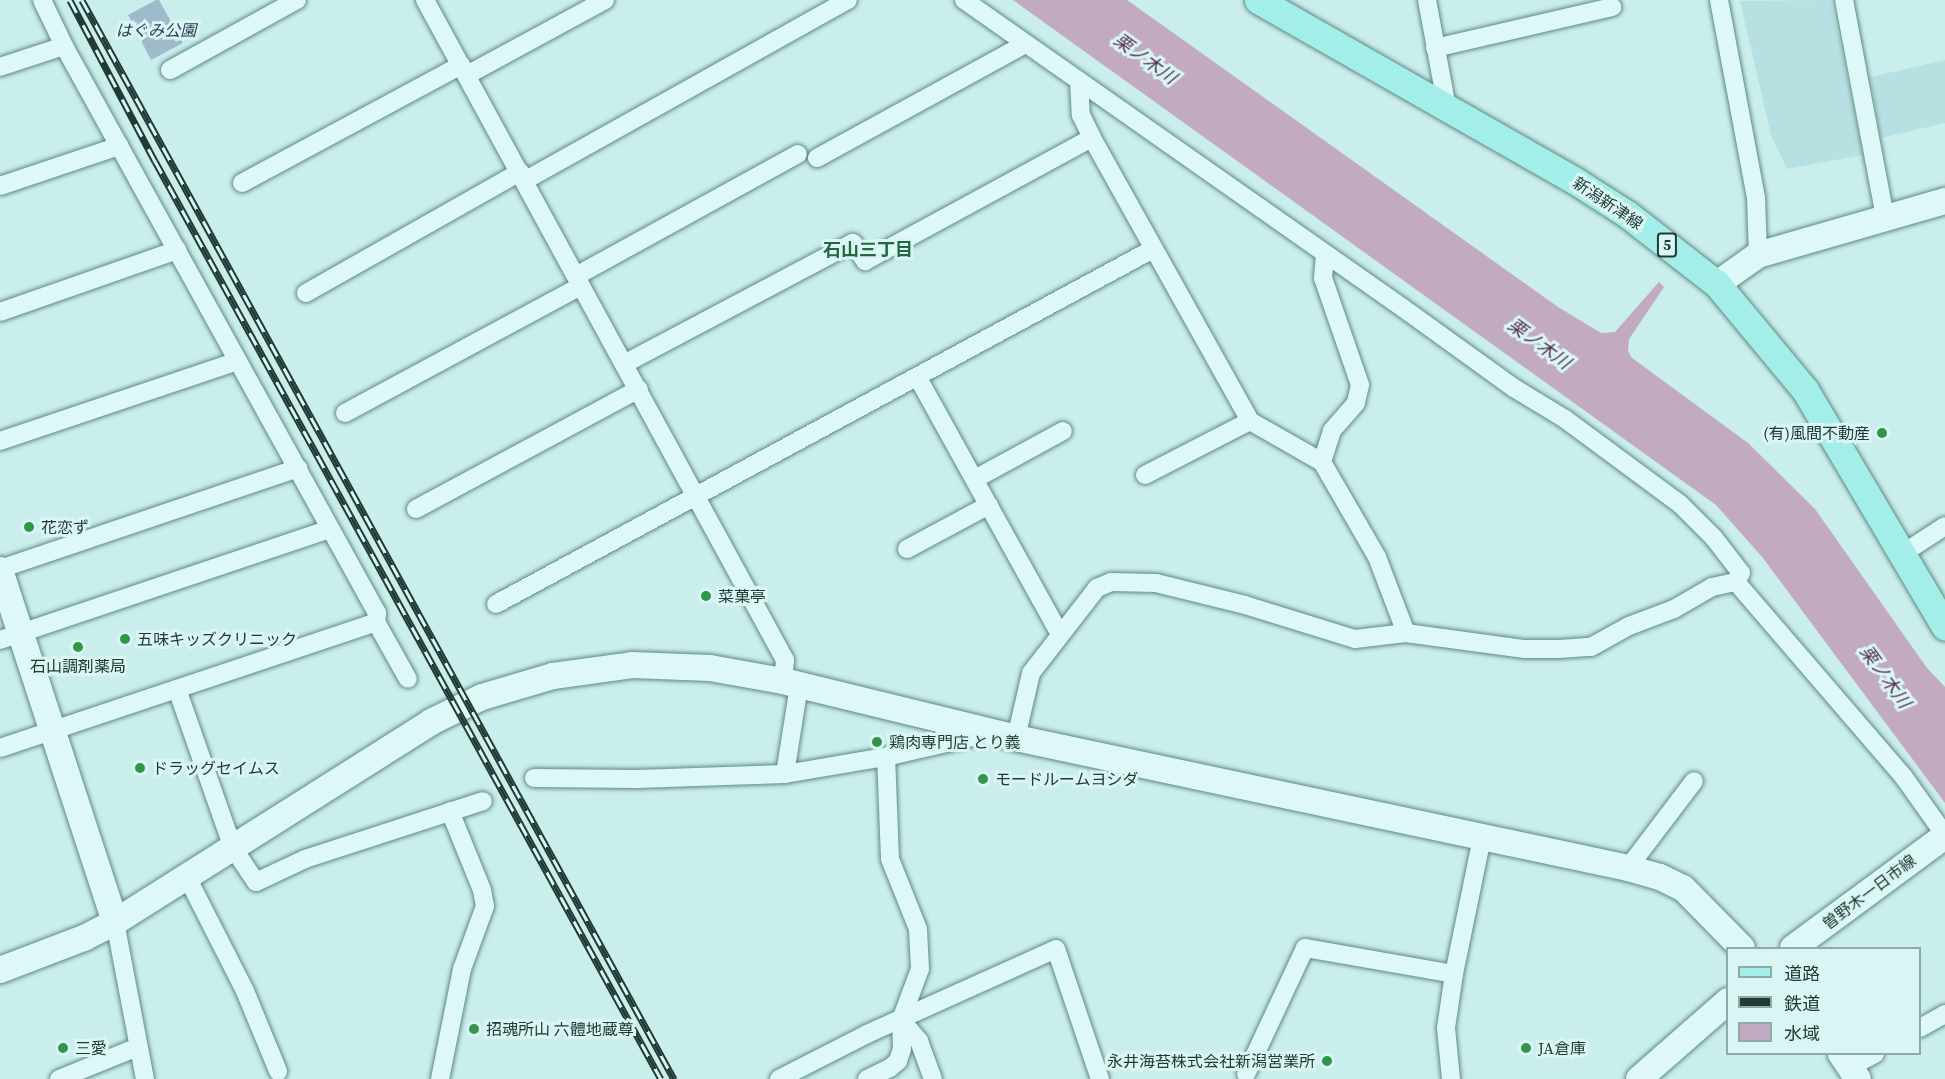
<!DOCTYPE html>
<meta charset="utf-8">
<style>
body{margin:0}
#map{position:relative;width:1945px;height:1079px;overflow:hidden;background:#caeeec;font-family:"Source Serif 4","Noto Sans JP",serif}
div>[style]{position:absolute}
.farmland>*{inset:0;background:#b7e0e3}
.green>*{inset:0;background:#9ebbcc}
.water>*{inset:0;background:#c1aac2}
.roads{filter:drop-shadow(0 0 2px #5f8a80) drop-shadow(0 0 2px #5f8a80)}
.street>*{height:18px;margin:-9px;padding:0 9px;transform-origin:9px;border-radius:9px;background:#ddf8f7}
.secondary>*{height:26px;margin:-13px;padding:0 13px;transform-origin:13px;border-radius:13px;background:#ddf8f7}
.primary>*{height:27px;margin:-13.5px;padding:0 13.5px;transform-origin:13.5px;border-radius:13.5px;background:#a4eee9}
.rail>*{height:7px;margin-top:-3.5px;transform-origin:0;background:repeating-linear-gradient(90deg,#d9f5f4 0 14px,#213b34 0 28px);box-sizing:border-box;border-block:2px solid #213b34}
.dots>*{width:16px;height:16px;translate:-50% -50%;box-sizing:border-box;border:3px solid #d9f5f4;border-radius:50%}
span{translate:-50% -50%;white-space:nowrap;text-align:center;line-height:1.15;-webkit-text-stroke:6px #d9f5f4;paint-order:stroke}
.shield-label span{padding:2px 4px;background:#d9f5f4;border:2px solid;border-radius:4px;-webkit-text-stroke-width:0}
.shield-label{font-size:15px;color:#213b34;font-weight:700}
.park-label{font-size:16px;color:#294057;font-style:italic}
.street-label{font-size:16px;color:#213b34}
.poi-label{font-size:16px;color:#213b34}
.right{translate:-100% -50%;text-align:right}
.left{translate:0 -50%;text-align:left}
.water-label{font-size:18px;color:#5a3153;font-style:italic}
.neighbourhood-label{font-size:18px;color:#226741;font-weight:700}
.legend{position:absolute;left:1726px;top:947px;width:195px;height:108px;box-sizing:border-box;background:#d9f5f4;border:2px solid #8faba7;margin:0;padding:8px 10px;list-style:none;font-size:18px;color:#213b34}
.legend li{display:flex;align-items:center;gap:12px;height:30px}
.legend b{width:30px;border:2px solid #8faba7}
</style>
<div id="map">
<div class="farmland">
<div style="clip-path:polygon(1831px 0,1863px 155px,1787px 169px,1771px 135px,1740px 1px)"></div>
<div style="clip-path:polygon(1945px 60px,1945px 123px,1881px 138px,1871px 77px)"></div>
</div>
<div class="green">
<div style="clip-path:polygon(156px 0,159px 0,183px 43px,151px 60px,128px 15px)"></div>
</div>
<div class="water">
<div style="clip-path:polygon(1013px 0,1127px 0,1558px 307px,1601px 333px,1615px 332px,1659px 282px,1664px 287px,1629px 339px,1628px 351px,1632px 358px,1748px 443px,1815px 509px,1927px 668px,1945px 687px,1945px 803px,1763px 558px,1716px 505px)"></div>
</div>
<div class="roads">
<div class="street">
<div style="left:42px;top:0;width:51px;rotate:64.4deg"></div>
<div style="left:64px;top:46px;width:648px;rotate:61.1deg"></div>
<div style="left:377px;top:613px;width:9px;rotate:96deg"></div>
<div style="left:376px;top:622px;width:65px;rotate:60.7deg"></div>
<div style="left:425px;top:0;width:752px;rotate:61.39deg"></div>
<div style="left:785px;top:660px;width:21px;rotate:95deg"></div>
<div style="left:964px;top:0;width:536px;rotate:35.05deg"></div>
<div style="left:1403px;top:308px;width:137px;rotate:35.8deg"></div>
<div style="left:1514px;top:388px;width:60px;rotate:31.3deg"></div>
<div style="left:1565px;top:419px;width:143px;rotate:36.5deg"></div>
<div style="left:1680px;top:504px;width:48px;rotate:45deg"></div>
<div style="left:1714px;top:538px;width:44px;rotate:52.4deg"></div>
<div style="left:1741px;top:573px;width:10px;rotate:119deg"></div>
<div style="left:1427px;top:0;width:110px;rotate:79.5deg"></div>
<div style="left:1719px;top:0;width:200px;rotate:79.4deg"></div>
<div style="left:1756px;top:197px;width:58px;rotate:88deg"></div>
<div style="left:1844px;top:0;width:222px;rotate:79.3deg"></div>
<div style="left:1435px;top:48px;width:182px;rotate:-13deg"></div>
<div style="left:0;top:67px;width:67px;rotate:-18.2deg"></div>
<div style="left:170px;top:70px;width:145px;rotate:-28.9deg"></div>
<div style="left:467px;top:75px;width:157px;rotate:-28.5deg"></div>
<div style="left:1079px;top:81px;width:34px;rotate:87deg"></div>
<div style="left:1081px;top:115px;width:25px;rotate:64deg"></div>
<div style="left:1092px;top:138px;width:324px;rotate:60.8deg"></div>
<div style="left:1250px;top:421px;width:83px;rotate:29.7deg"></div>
<div style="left:817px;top:158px;width:237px;rotate:-28.7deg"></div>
<div style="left:524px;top:181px;width:371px;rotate:-29.2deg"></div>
<div style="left:242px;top:183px;width:249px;rotate:-28.3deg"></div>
<div style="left:0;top:186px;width:126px;rotate:-18.6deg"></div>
<div style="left:1325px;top:255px;width:23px;rotate:95deg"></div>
<div style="left:1323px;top:278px;width:113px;rotate:70.9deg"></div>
<div style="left:1360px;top:385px;width:18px;rotate:103deg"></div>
<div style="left:1356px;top:403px;width:37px;rotate:131deg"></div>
<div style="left:1332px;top:431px;width:33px;rotate:108deg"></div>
<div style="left:1322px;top:462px;width:110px;rotate:59.9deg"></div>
<div style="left:1377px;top:557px;width:81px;rotate:69.1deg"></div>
<div style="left:576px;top:276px;width:253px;rotate:-28.8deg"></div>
<div style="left:306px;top:293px;width:246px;rotate:-29.5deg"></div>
<div style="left:0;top:312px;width:188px;rotate:-19.3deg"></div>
<div style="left:624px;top:364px;width:259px;rotate:-27.9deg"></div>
<div style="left:853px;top:243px;width:22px;rotate:56deg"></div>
<div style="left:865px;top:261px;width:258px;rotate:-28.5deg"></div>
<div style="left:918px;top:378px;width:293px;rotate:61deg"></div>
<div style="left:345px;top:413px;width:268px;rotate:-28.3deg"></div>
<div style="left:0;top:441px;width:251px;rotate:-18.6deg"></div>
<div style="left:1145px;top:475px;width:118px;rotate:-27.2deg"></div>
<div style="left:975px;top:479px;width:100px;rotate:-28.6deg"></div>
<div style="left:416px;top:509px;width:253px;rotate:-28.3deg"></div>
<div style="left:907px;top:549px;width:93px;rotate:-28.2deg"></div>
<div style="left:1902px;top:554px;width:51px;rotate:-33.1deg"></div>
<div style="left:0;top:569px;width:315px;rotate:-18.7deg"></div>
<div style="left:1736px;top:582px;width:256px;rotate:49.3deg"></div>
<div style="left:1903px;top:776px;width:72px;rotate:54.6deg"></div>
<div style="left:496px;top:604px;width:747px;rotate:-28.38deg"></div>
<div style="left:0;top:640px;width:348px;rotate:-18.6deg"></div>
<div style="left:177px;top:689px;width:169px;rotate:70.6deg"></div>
<div style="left:233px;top:848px;width:41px;rotate:55.9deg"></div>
<div style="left:256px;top:882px;width:54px;rotate:-25.1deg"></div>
<div style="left:305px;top:859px;width:187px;rotate:-18deg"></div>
<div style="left:1016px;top:738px;width:67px;rotate:-77deg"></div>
<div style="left:1031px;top:673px;width:108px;rotate:-52.2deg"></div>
<div style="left:1097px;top:588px;width:15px;rotate:-23deg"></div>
<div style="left:1111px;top:582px;width:45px;rotate:1.3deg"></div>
<div style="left:1156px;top:583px;width:92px;rotate:13.9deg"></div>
<div style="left:1245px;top:605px;width:115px;rotate:17.2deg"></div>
<div style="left:1355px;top:639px;width:51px;rotate:-6.7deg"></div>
<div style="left:1406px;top:633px;width:120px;rotate:7.7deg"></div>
<div style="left:1525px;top:649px;width:34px"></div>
<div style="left:1559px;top:649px;width:32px;rotate:-4deg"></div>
<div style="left:1591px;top:647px;width:43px;rotate:-28.9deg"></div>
<div style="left:1629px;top:626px;width:48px;rotate:-20.7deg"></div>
<div style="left:1674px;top:609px;width:44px;rotate:-30.1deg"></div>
<div style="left:1712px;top:587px;width:25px;rotate:-12deg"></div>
<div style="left:0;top:748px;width:397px;rotate:-18.5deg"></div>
<div style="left:785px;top:774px;width:89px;rotate:-81deg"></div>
<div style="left:534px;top:778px;width:103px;rotate:0.6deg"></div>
<div style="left:637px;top:779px;width:148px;rotate:-1.9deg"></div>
<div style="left:785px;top:774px;width:102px;rotate:-9.6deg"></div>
<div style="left:886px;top:757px;width:106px;rotate:-13.1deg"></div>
<div style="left:1628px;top:868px;width:109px;rotate:-52.8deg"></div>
<div style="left:187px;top:877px;width:128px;rotate:63deg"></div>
<div style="left:245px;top:991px;width:87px;rotate:67.6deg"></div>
<div style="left:115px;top:922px;width:160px;rotate:79.2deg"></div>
<div style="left:901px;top:1020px;width:28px;rotate:49deg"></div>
<div style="left:919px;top:1041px;width:40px;rotate:69.8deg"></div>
<div style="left:1920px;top:1028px;width:29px;rotate:-29deg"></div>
<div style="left:1852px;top:1066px;width:26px;rotate:-28deg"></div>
<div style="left:1246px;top:1074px;width:139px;rotate:-64.9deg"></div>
<div style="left:1305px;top:948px;width:151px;rotate:9.9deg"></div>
<div style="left:59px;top:1079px;width:85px;rotate:-22.1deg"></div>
<div style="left:440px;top:1079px;width:112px;rotate:-78.7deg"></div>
<div style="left:462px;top:969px;width:67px;rotate:-69.9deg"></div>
<div style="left:485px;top:906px;width:16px;rotate:-101deg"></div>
<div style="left:482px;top:890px;width:85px;rotate:-112.1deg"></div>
<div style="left:779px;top:1079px;width:99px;rotate:-27.1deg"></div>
<div style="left:867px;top:1034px;width:207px;rotate:-24.2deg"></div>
<div style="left:1056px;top:949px;width:137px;rotate:71.3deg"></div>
<div style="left:867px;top:1079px;width:25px;rotate:-26deg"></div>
<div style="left:890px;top:1068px;width:11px;rotate:-41deg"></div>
<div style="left:898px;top:1061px;width:13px;rotate:-72deg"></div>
<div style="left:902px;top:1049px;width:29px;rotate:-92deg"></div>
<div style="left:901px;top:1020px;width:54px;rotate:-69.6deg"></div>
<div style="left:920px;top:969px;width:40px;rotate:-92.9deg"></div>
<div style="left:918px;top:929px;width:75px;rotate:-111.8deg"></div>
<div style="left:890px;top:859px;width:102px;rotate:-92.2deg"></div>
<div style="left:1451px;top:1079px;width:51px;rotate:-95.6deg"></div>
<div style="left:1446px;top:1028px;width:55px;rotate:-81.6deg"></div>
<div style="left:1454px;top:974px;width:140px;rotate:-78.4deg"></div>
</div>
<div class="secondary">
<div style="left:1717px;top:284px;width:50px;rotate:-35.3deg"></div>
<div style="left:1758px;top:255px;width:195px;rotate:-16.1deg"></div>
<div style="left:0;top:570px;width:370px;rotate:71.9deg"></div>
<div style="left:1793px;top:948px;width:189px;rotate:-36.4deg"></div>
<div style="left:0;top:970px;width:90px;rotate:-20.9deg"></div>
<div style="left:84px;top:938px;width:35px;rotate:-27deg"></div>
<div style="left:115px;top:922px;width:374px;rotate:-32.3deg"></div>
<div style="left:431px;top:722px;width:57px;rotate:-26.1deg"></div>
<div style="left:482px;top:697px;width:74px;rotate:-16.5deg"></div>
<div style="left:553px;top:676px;width:80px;rotate:-7.9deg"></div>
<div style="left:632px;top:665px;width:78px;rotate:2.2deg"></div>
<div style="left:710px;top:668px;width:74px;rotate:10.1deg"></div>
<div style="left:783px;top:681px;width:240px;rotate:13.7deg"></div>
<div style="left:1016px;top:738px;width:626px;rotate:11.99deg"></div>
<div style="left:1628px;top:868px;width:33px;rotate:16deg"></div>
<div style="left:1660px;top:877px;width:25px;rotate:26deg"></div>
<div style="left:1683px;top:888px;width:84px;rotate:45.5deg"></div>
<div style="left:1841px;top:1054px;width:30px;rotate:56deg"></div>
<div style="left:1639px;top:1079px;width:118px;rotate:-41.2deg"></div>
</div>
<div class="primary">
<div style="left:1258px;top:0;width:367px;rotate:29.7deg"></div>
<div style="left:1577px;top:182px;width:59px;rotate:32.6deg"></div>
<div style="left:1627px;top:214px;width:114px;rotate:37.9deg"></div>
<div style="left:1717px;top:284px;width:138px;rotate:50.3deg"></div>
<div style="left:1805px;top:390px;width:275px;rotate:59.4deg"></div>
</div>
</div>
<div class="rail">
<div style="left:70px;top:0;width:182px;rotate:62.2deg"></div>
<div style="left:155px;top:161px;width:1048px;rotate:61.14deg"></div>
<div style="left:82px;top:0;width:1231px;rotate:61.25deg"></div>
</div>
<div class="dots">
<div style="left:1882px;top:433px;background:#309749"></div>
<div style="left:29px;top:527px;background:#309749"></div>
<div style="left:706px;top:596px;background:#309749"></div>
<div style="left:125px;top:639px;background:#309749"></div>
<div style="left:78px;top:647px;background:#309749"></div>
<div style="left:877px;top:742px;background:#309749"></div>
<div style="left:140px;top:768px;background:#309749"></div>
<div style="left:983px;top:779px;background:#309749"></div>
<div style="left:474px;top:1029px;background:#309749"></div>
<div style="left:63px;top:1048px;background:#309749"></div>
<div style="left:1526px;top:1048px;background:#309749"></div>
<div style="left:1327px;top:1061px;background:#309749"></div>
</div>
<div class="shield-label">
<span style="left:1667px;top:245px">5</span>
</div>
<div class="park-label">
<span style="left:156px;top:30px">はぐみ公園</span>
</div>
<div class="street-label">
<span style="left:1608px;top:203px;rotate:34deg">新潟新津線</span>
<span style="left:1869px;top:892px;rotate:-37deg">曽野木一日市線</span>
</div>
<div class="poi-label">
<span class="right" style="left:1870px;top:433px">(有)風間不動産</span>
<span class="left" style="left:41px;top:527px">花恋ず</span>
<span class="left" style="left:718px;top:596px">菜菓亭</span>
<span class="left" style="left:137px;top:639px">五味キッズクリニック</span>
<span style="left:78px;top:666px">石山調剤薬局</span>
<span class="left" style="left:889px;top:742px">鶏肉専門店 とり義</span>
<span class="left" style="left:152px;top:768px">ドラッグセイムス</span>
<span class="left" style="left:995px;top:779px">モードルームヨシダ</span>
<span class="left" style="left:486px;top:1029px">招魂所山 六體地蔵尊</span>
<span class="left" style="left:75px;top:1048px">三愛</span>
<span class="left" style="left:1538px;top:1048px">JA倉庫</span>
<span class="right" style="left:1315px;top:1061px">永井海苔株式会社新潟営業所</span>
</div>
<div class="water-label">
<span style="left:1145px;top:59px;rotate:36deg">栗ノ木川</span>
<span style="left:1539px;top:344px;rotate:36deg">栗ノ木川</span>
<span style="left:1885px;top:677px;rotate:54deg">栗ノ木川</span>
</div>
<div class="neighbourhood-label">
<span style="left:868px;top:250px">石山三丁目</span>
</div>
<ul class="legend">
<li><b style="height:8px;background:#a4eee9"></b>道路</li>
<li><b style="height:8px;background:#213b34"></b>鉄道</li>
<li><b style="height:16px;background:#c1aac2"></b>水域</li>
</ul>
</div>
